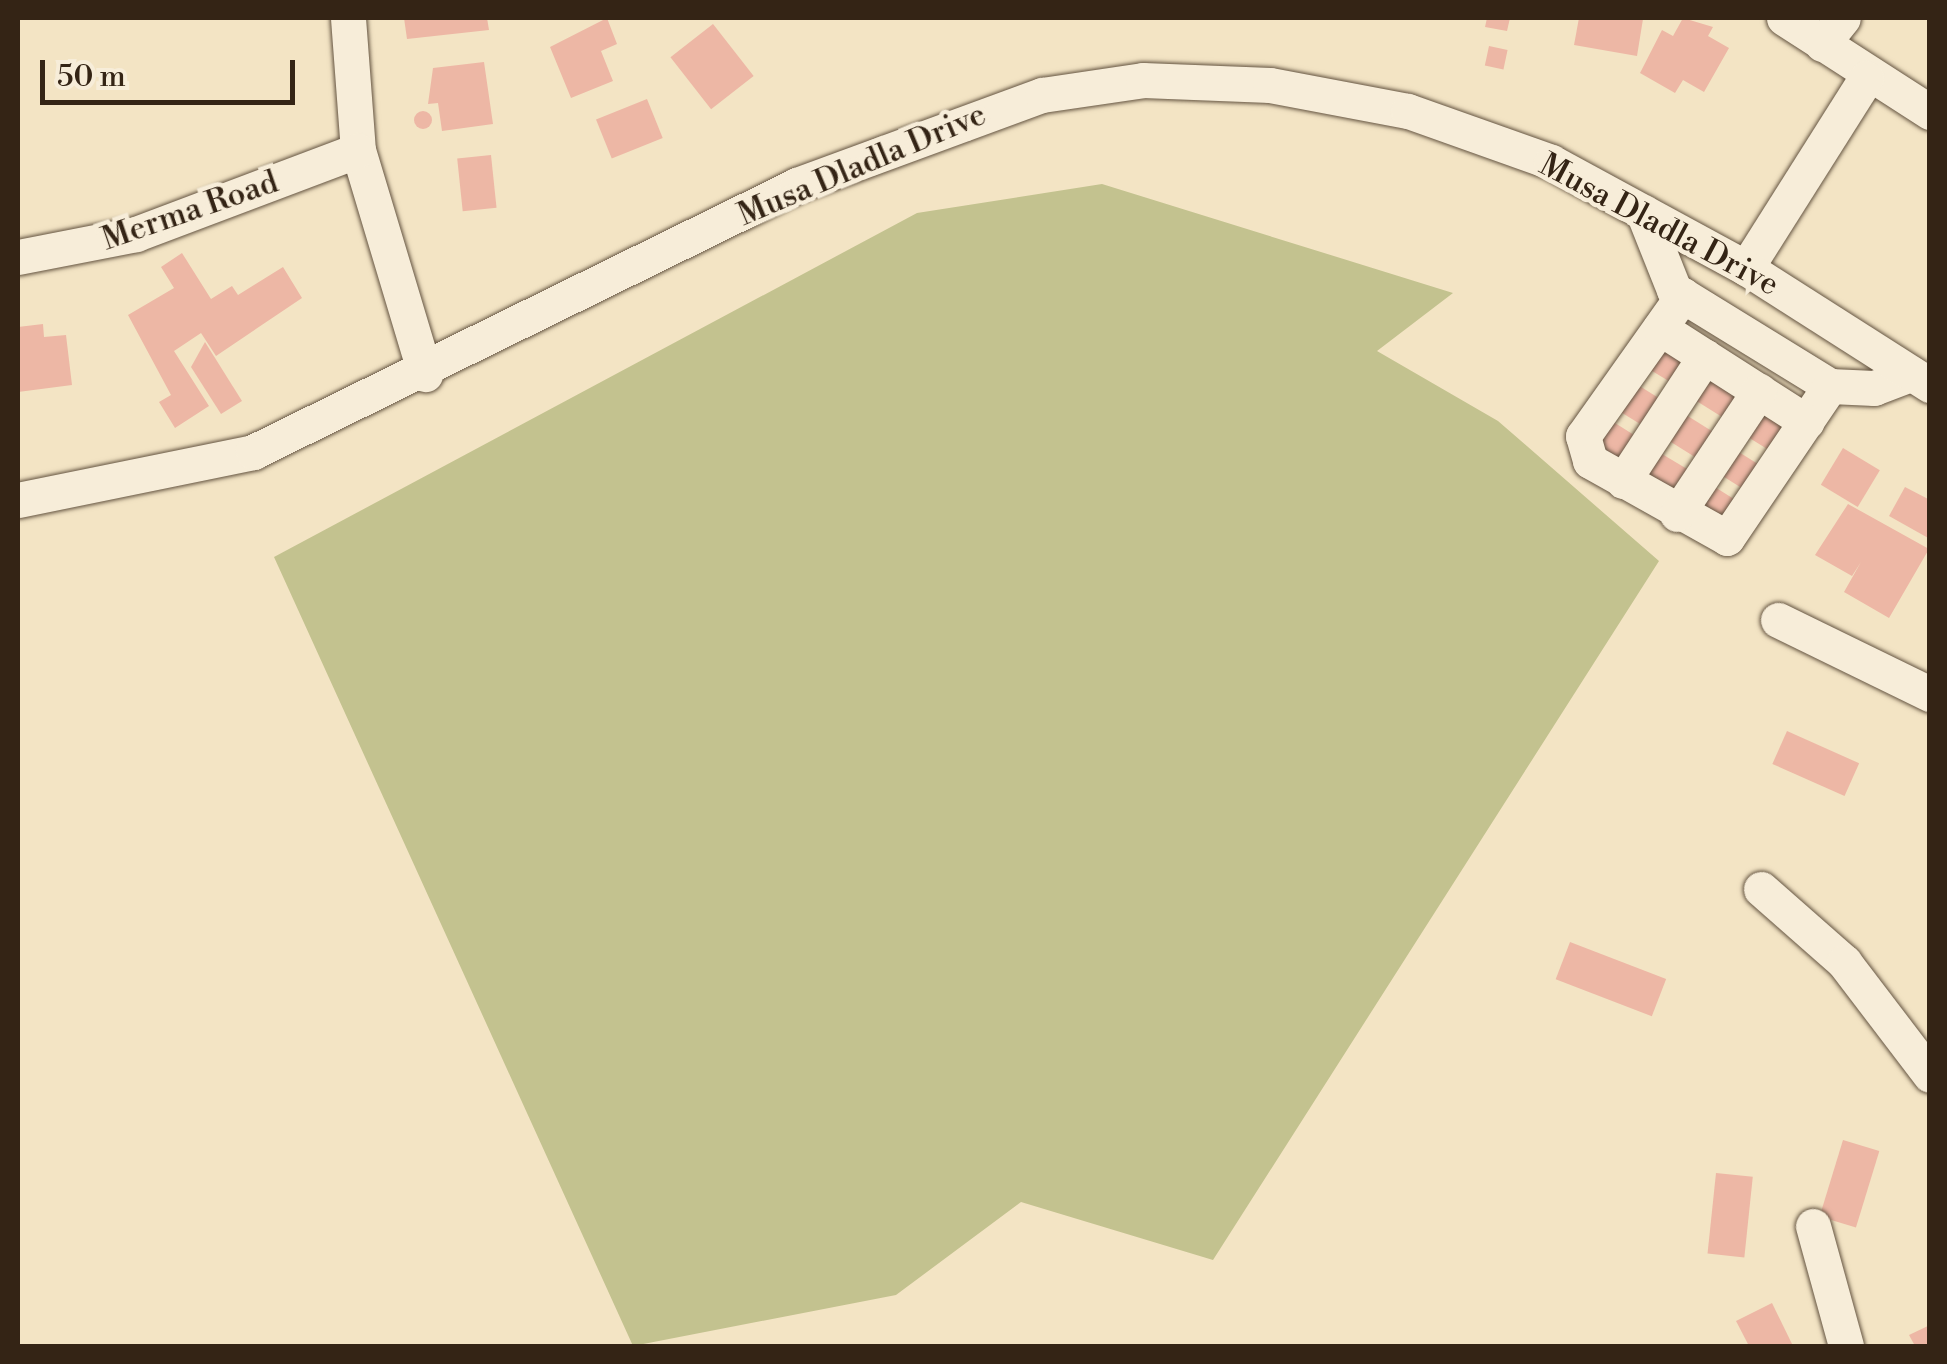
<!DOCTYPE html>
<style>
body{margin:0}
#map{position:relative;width:1947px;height:1364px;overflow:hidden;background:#f3e4c4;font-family:"Libre Bodoni",serif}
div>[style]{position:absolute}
.green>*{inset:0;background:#c3c28f}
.building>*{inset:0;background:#edb7a5;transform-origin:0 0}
.round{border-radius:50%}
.roads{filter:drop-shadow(0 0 2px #645441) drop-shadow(0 0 2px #645441)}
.minor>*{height:35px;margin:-17.5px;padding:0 17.5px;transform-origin:17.5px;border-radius:17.5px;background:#f7edd9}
span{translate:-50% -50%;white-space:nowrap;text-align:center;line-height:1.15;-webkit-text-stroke:9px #f7edd9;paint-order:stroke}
.street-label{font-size:32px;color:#342415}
.frame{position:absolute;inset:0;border:20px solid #342415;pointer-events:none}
.scale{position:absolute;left:40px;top:60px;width:255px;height:45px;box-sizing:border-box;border:5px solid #342415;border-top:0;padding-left:12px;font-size:30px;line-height:35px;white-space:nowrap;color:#342415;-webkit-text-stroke:8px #f7edd9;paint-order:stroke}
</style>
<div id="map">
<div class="green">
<div style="clip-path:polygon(1102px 184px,1453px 293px,1377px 351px,1498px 421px,1659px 561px,1213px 1260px,1021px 1202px,896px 1295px,633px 1346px,274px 557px,917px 213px)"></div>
</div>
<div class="building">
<div style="clip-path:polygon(404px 18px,487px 18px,489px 30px,407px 39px)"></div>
<div style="clip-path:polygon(607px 18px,617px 44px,601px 51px,613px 81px,571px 98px,550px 47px)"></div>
<div style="clip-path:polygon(1487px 18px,1510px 18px,1507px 31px,1485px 27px)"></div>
<div style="clip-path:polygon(1579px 18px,1643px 19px,1637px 56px,1574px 45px)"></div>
<div style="clip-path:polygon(1683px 18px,1713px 27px,1708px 36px,1729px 48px,1704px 92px,1683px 80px,1675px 93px,1640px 73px,1662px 30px,1673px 36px)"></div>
<div style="left:713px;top:24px;width:66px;height:54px;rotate:52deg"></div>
<div style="left:1489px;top:46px;width:19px;height:20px;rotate:12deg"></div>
<div style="clip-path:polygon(484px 62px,493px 124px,442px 131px,438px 103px,428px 104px,433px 68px)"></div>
<div style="left:647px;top:99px;width:42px;height:55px;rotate:68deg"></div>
<div class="round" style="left:414px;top:111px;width:18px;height:18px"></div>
<div style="left:491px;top:155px;width:53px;height:34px;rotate:84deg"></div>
<div style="clip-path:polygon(182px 253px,211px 299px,232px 286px,238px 295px,283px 267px,302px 298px,216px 356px,201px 333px,174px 351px,209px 406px,175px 428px,159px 402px,171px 395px,128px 315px,174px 288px,161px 267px)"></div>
<div style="clip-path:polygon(43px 324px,44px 337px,66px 335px,72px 385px,18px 392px,18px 327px)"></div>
<div style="left:1659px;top:339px;width:39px;height:31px;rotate:31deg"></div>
<div style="clip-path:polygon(205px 342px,242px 401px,221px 414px,191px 367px)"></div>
<div style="left:1707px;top:371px;width:39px;height:31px;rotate:32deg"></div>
<div style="left:1630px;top:380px;width:39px;height:32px;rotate:32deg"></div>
<div style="left:1762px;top:408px;width:38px;height:32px;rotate:32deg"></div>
<div style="left:1683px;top:413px;width:39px;height:31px;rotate:32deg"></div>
<div style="left:1607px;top:418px;width:39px;height:31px;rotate:32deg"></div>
<div style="left:1843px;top:448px;width:43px;height:43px;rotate:31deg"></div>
<div style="left:1734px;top:449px;width:38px;height:29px;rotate:32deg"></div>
<div style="left:1657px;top:451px;width:39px;height:31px;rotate:31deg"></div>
<div style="left:1710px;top:484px;width:39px;height:32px;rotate:32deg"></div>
<div style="clip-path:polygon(1905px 487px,1930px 500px,1930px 539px,1889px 516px)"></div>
<div style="clip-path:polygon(1848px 504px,1929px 549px,1889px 618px,1844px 592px,1861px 562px,1852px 576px,1815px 555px)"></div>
<div style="left:1787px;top:731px;width:79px;height:36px;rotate:24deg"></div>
<div style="left:1570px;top:942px;width:103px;height:40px;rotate:21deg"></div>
<div style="left:1843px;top:1140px;width:38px;height:80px;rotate:17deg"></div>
<div style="left:1716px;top:1173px;width:37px;height:81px;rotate:6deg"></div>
<div style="clip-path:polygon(1772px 1303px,1793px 1346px,1749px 1346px,1736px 1321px)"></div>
<div style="clip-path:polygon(1930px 1325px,1930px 1346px,1915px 1346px,1909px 1335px)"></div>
</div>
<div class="roads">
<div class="minor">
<div style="left:348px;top:18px;width:132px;rotate:85.7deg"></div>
<div style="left:358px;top:150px;width:234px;rotate:73.3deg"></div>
<div style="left:1784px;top:18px;width:174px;rotate:32.8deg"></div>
<div style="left:1822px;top:44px;width:33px;rotate:-51deg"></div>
<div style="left:1643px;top:212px;width:84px;rotate:68.3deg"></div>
<div style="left:1674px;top:290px;width:183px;rotate:31.6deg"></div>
<div style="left:1830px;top:386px;width:44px;rotate:2.6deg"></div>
<div style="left:1874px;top:388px;width:40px;rotate:-21deg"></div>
<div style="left:18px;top:257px;width:120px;rotate:-11deg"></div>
<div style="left:136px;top:234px;width:237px;rotate:-20.7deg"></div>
<div style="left:1746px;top:268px;width:225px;rotate:-57.7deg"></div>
<div style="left:1683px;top:295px;width:173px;rotate:125.3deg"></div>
<div style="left:1583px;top:436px;width:26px;rotate:74deg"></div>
<div style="left:1590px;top:461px;width:157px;rotate:29.3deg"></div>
<div style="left:1727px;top:538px;width:184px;rotate:-55.9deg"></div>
<div style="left:1660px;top:328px;width:174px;rotate:32.6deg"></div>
<div style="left:1623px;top:481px;width:149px;rotate:-56.7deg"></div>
<div style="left:18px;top:500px;width:240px;rotate:-11.5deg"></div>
<div style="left:253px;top:452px;width:606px;rotate:-26.14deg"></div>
<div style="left:797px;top:185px;width:261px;rotate:-20.2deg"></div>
<div style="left:1042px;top:95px;width:102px;rotate:-8.4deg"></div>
<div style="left:1143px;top:80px;width:127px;rotate:2.3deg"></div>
<div style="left:1270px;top:85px;width:140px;rotate:10.7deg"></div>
<div style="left:1408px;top:111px;width:152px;rotate:19.6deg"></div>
<div style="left:1551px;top:162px;width:222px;rotate:28.5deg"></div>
<div style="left:1746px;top:268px;width:218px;rotate:32.5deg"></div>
<div style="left:1677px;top:514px;width:148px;rotate:-56.3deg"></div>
<div style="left:1778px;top:620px;width:169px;rotate:26deg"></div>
<div style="left:1761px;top:889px;width:111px;rotate:41.3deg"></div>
<div style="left:1844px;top:962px;width:142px;rotate:52.7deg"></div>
<div style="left:1813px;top:1226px;width:124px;rotate:74.6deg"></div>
</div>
</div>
<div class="street-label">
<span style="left:862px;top:165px;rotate:-23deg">Musa Dladla Drive</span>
<span style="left:190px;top:211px;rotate:-19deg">Merma Road</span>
<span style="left:1659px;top:225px;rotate:28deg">Musa Dladla Drive</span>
</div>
<div class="frame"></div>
<div class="scale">50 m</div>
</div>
